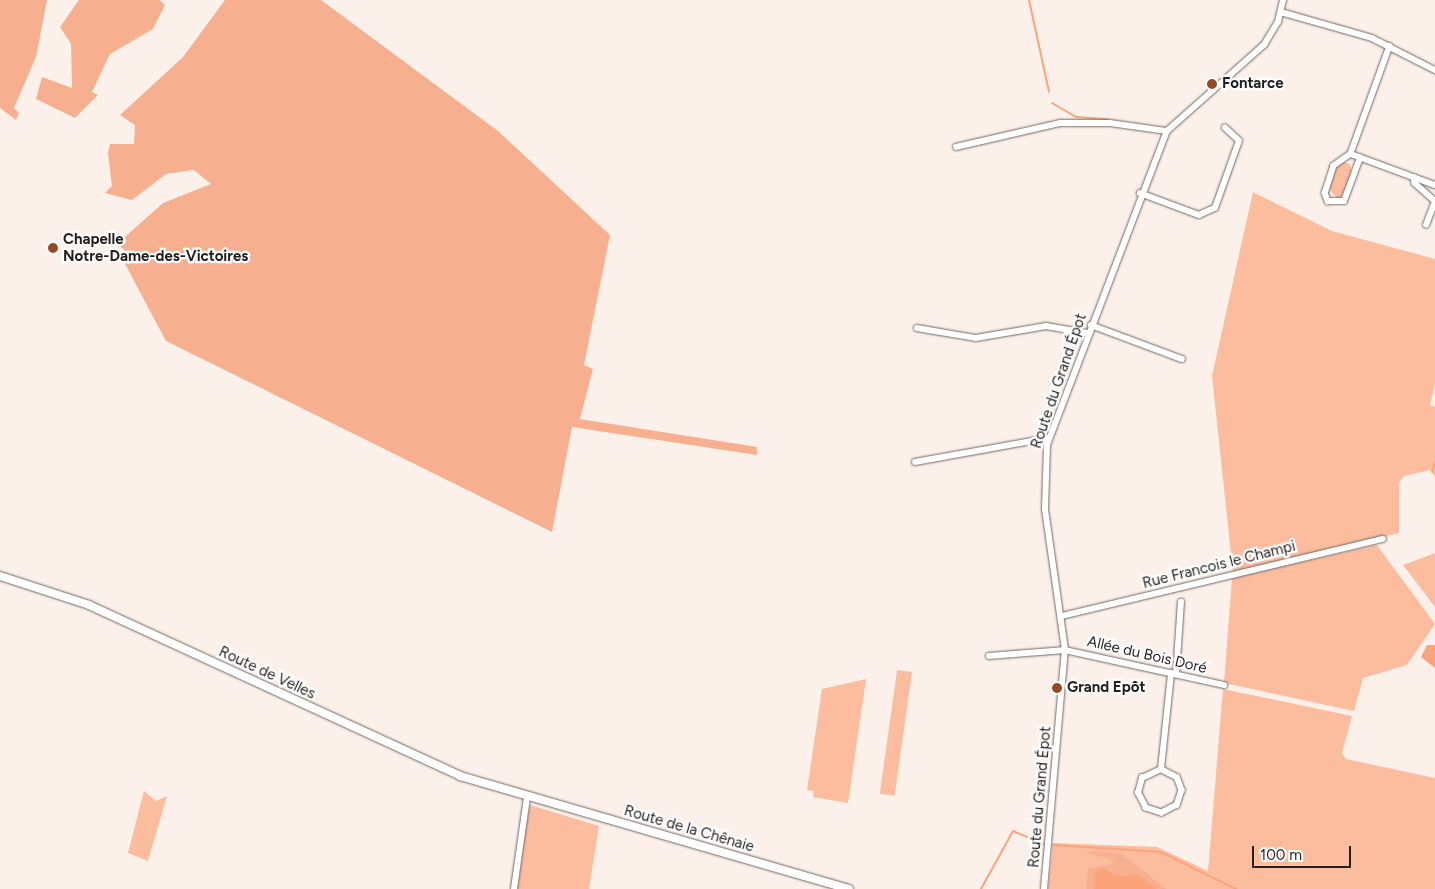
<!DOCTYPE html>
<meta charset="utf-8">
<style>
body{margin:0}
#map{position:relative;width:1435px;height:889px;overflow:hidden;background:#fcf0ea;font-family:Figtree,sans-serif}
div>[style]{position:absolute}
.green>*{inset:0;background:#fcbd9f;transform-origin:0 0}
.forest>*{inset:0;background:#f6b08f}
.water>*{inset:0;background:#fba47b}
.stream>*{height:2px;margin:-1px;padding:0 1px;transform-origin:1px;border-radius:1px;background:#fba47b}
.roads{filter:drop-shadow(0 0 1px #716762) drop-shadow(0 0 1px #716762)}
.minor>*{height:5.5px;margin:-2.75px;padding:0 2.75px;transform-origin:2.75px;border-radius:2.75px;background:#fff}
.secondary>*{height:8px;margin:-4px;padding:0 4px;transform-origin:4px;border-radius:4px;background:#fff}
.dots>*{width:14px;height:14px;translate:-50% -50%;box-sizing:border-box;border:2px solid #fff;border-radius:50%}
span{translate:-50% -50%;white-space:nowrap;text-align:center;line-height:1.15;-webkit-text-stroke:4.5px #fff;paint-order:stroke}
.poi-label{font-size:15px;color:#241f1d;font-weight:700}
.left{translate:0 -50%;text-align:left}
.street-label{font-size:15px;color:#241f1d}
.scale{position:absolute;left:1252px;top:846px;width:99px;height:22px;box-sizing:border-box;border:2px solid #241f1d;border-top:0;padding-left:6px;font-size:15px;line-height:18px;white-space:nowrap;color:#241f1d;-webkit-text-stroke:4px #fff;paint-order:stroke}
</style>
<div id="map">
<div class="green">
<div style="clip-path:polygon(1343px 162px,1350px 164px,1352px 173px,1344px 195px,1338px 199px,1329px 189px,1336px 167px)"></div>
<div style="clip-path:polygon(1253px 192px,1332px 231px,1435px 259px,1435px 384px,1430px 405px,1435px 407px,1435px 477px,1430px 470px,1404px 476px,1399px 483px,1399px 533px,1233px 573px,1212px 376px)"></div>
<div style="clip-path:polygon(1377px 545px,1435px 624px,1407px 665px,1363px 678px,1354px 711px,1224px 683px,1232px 578px)"></div>
<div style="clip-path:polygon(1435px 553px,1435px 607px,1403px 565px)"></div>
<div style="left:912px;top:672px;width:125px;height:15px;rotate:98deg"></div>
<div style="clip-path:polygon(866px 679px,848px 803px,813px 797px,814px 791px,807px 790px,822px 689px)"></div>
<div style="clip-path:polygon(1223px 689px,1352px 716px,1342px 753px,1346px 759px,1435px 778px,1435px 889px,1048px 889px,1053px 843px,1157px 847px,1208px 871px)"></div>
<div style="clip-path:polygon(144px 791px,156px 801px,167px 796px,148px 861px,128px 853px)"></div>
<div style="clip-path:polygon(530px 805px,599px 826px,589px 889px,516px 889px)"></div>
</div>
<div class="forest">
<div style="clip-path:polygon(0 0,47px 0,36px 57px,14px 108px,19px 113px,16px 120px,0 108px)"></div>
<div style="clip-path:polygon(79px 0,160px 0,165px 5px,153px 29px,110px 54px,92px 92px,98px 95px,75px 118px,36px 99px,42px 77px,72px 88px,71px 44px,60px 27px)"></div>
<div style="clip-path:polygon(225px 0,321px 0,498px 131px,610px 235px,584px 365px,593px 369px,580px 419px,757px 447px,757px 455px,572px 427px,552px 532px,166px 341px,124px 262px,127px 252px,117px 244px,163px 203px,211px 184px,194px 170px,166px 174px,132px 200px,105px 193px,112px 186px,108px 153px,110px 144px,134px 144px,135px 125px,120px 115px,183px 57px)"></div>
<div style="clip-path:polygon(1091px 851px,1122px 854px,1166px 889px,1157px 889px,1138px 874px,1121px 876px,1110px 870px,1094px 878px,1094px 889px,1086px 889px,1088px 868px,1114px 864px,1110px 859px,1086px 853px)"></div>
</div>
<div class="water">
<div style="clip-path:polygon(1427px 645px,1435px 645px,1435px 668px,1421px 657px)"></div>
<div style="clip-path:polygon(1103px 868px,1121px 876px,1138px 874px,1157px 889px,1094px 889px,1095px 872px)"></div>
</div>
<div class="stream">
<div style="left:1029px;top:0;width:94px;rotate:77.7deg"></div>
<div style="left:1052px;top:103px;width:28px;rotate:30deg"></div>
<div style="left:1076px;top:117px;width:32px;rotate:4deg"></div>
<div style="left:1432px;top:472px;width:10px;rotate:-73deg"></div>
<div style="left:1053px;top:845px;width:108px;rotate:3.7deg"></div>
<div style="left:1161px;top:852px;width:84px;rotate:26.3deg"></div>
<div style="left:981px;top:889px;width:66px;rotate:-61.1deg"></div>
<div style="left:1013px;top:831px;width:34px;rotate:23deg"></div>
</div>
<div class="roads">
<div class="minor">
<div style="left:1281px;top:12px;width:95px;rotate:15.9deg"></div>
<div style="left:1372px;top:38px;width:71px;rotate:26.9deg"></div>
<div style="left:1390px;top:46px;width:115px;rotate:109.9deg"></div>
<div style="left:1351px;top:154px;width:90px;rotate:20.3deg"></div>
<div style="left:956px;top:147px;width:107px;rotate:-13deg"></div>
<div style="left:1060px;top:123px;width:50px"></div>
<div style="left:1110px;top:123px;width:58px;rotate:8deg"></div>
<div style="left:1351px;top:154px;width:21px;rotate:145deg"></div>
<div style="left:1334px;top:166px;width:28px;rotate:108deg"></div>
<div style="left:1325px;top:193px;width:9px;rotate:69deg"></div>
<div style="left:1328px;top:201px;width:16px"></div>
<div style="left:1344px;top:201px;width:46px;rotate:-69.6deg"></div>
<div style="left:1414px;top:177px;width:6px;rotate:81deg"></div>
<div style="left:1415px;top:183px;width:27px;rotate:42deg"></div>
<div style="left:1140px;top:193px;width:63px;rotate:20.4deg"></div>
<div style="left:1199px;top:215px;width:17px;rotate:-24deg"></div>
<div style="left:1215px;top:208px;width:71px;rotate:-70.3deg"></div>
<div style="left:1239px;top:141px;width:19px;rotate:-137deg"></div>
<div style="left:1426px;top:225px;width:25px;rotate:-69deg"></div>
<div style="left:1091px;top:325px;width:97px;rotate:20.5deg"></div>
<div style="left:917px;top:328px;width:60px;rotate:9.6deg"></div>
<div style="left:976px;top:338px;width:71px;rotate:-9.7deg"></div>
<div style="left:1046px;top:326px;width:43px;rotate:9.5deg"></div>
<div style="left:915px;top:462px;width:136px;rotate:-10.2deg"></div>
<div style="left:1062px;top:616px;width:330px;rotate:-13.5deg"></div>
<div style="left:989px;top:656px;width:76px;rotate:-4.5deg"></div>
<div style="left:1065px;top:650px;width:163px;rotate:12.4deg"></div>
<div style="left:1176px;top:675px;width:73px;rotate:-86.1deg"></div>
<div style="left:1161px;top:769px;width:18px;rotate:27deg"></div>
<div style="left:1177px;top:777px;width:14px;rotate:69deg"></div>
<div style="left:1182px;top:790px;width:16px;rotate:108deg"></div>
<div style="left:1177px;top:805px;width:17px;rotate:152deg"></div>
<div style="left:1162px;top:813px;width:17px;rotate:-163deg"></div>
<div style="left:1146px;top:808px;width:17px;rotate:-118deg"></div>
<div style="left:1138px;top:793px;width:16px;rotate:-75deg"></div>
<div style="left:1142px;top:778px;width:21px;rotate:-25deg"></div>
<div style="left:1161px;top:769px;width:96px;rotate:-84deg"></div>
<div style="left:514px;top:889px;width:92px;rotate:-81.9deg"></div>
<div style="left:1044px;top:889px;width:240px;rotate:-85deg"></div>
<div style="left:1065px;top:650px;width:142px;rotate:-98.1deg"></div>
<div style="left:1045px;top:509px;width:64px;rotate:-88.2deg"></div>
<div style="left:1047px;top:445px;width:336px;rotate:-69.1deg"></div>
<div style="left:1167px;top:131px;width:130px;rotate:-41.6deg"></div>
<div style="left:1264px;top:45px;width:27px;rotate:-59deg"></div>
<div style="left:1278px;top:22px;width:23px;rotate:-77deg"></div>
</div>
<div class="secondary">
<div style="left:0;top:576px;width:94px;rotate:18deg"></div>
<div style="left:89px;top:605px;width:409px;rotate:24.7deg"></div>
<div style="left:460px;top:776px;width:405px;rotate:16.2deg"></div>
</div>
</div>
<div class="dots">
<div style="left:1212px;top:84px;background:#934b27"></div>
<div style="left:53px;top:248px;background:#934b27"></div>
<div style="left:1057px;top:688px;background:#934b27"></div>
</div>
<div class="poi-label">
<span class="left" style="left:1222px;top:84px">Fontarce</span>
<span class="left" style="left:63px;top:248px">Chapelle<br>Notre-Dame-des-Victoires</span>
<span class="left" style="left:1067px;top:688px">Grand Epôt</span>
</div>
<div class="street-label">
<span style="left:1059px;top:381px;rotate:-71deg">Route du Grand Épot</span>
<span style="left:1219px;top:565px;rotate:-14deg">Rue Francois le Champi</span>
<span style="left:1147px;top:655px;rotate:13deg">Allée du Bois Doré</span>
<span style="left:267px;top:673px;rotate:25deg">Route de Velles</span>
<span style="left:1040px;top:797px;rotate:-85deg">Route du Grand Épot</span>
<span style="left:689px;top:829px;rotate:16deg">Route de la Chênaie</span>
</div>
<div class="scale">100 m</div>
</div>
